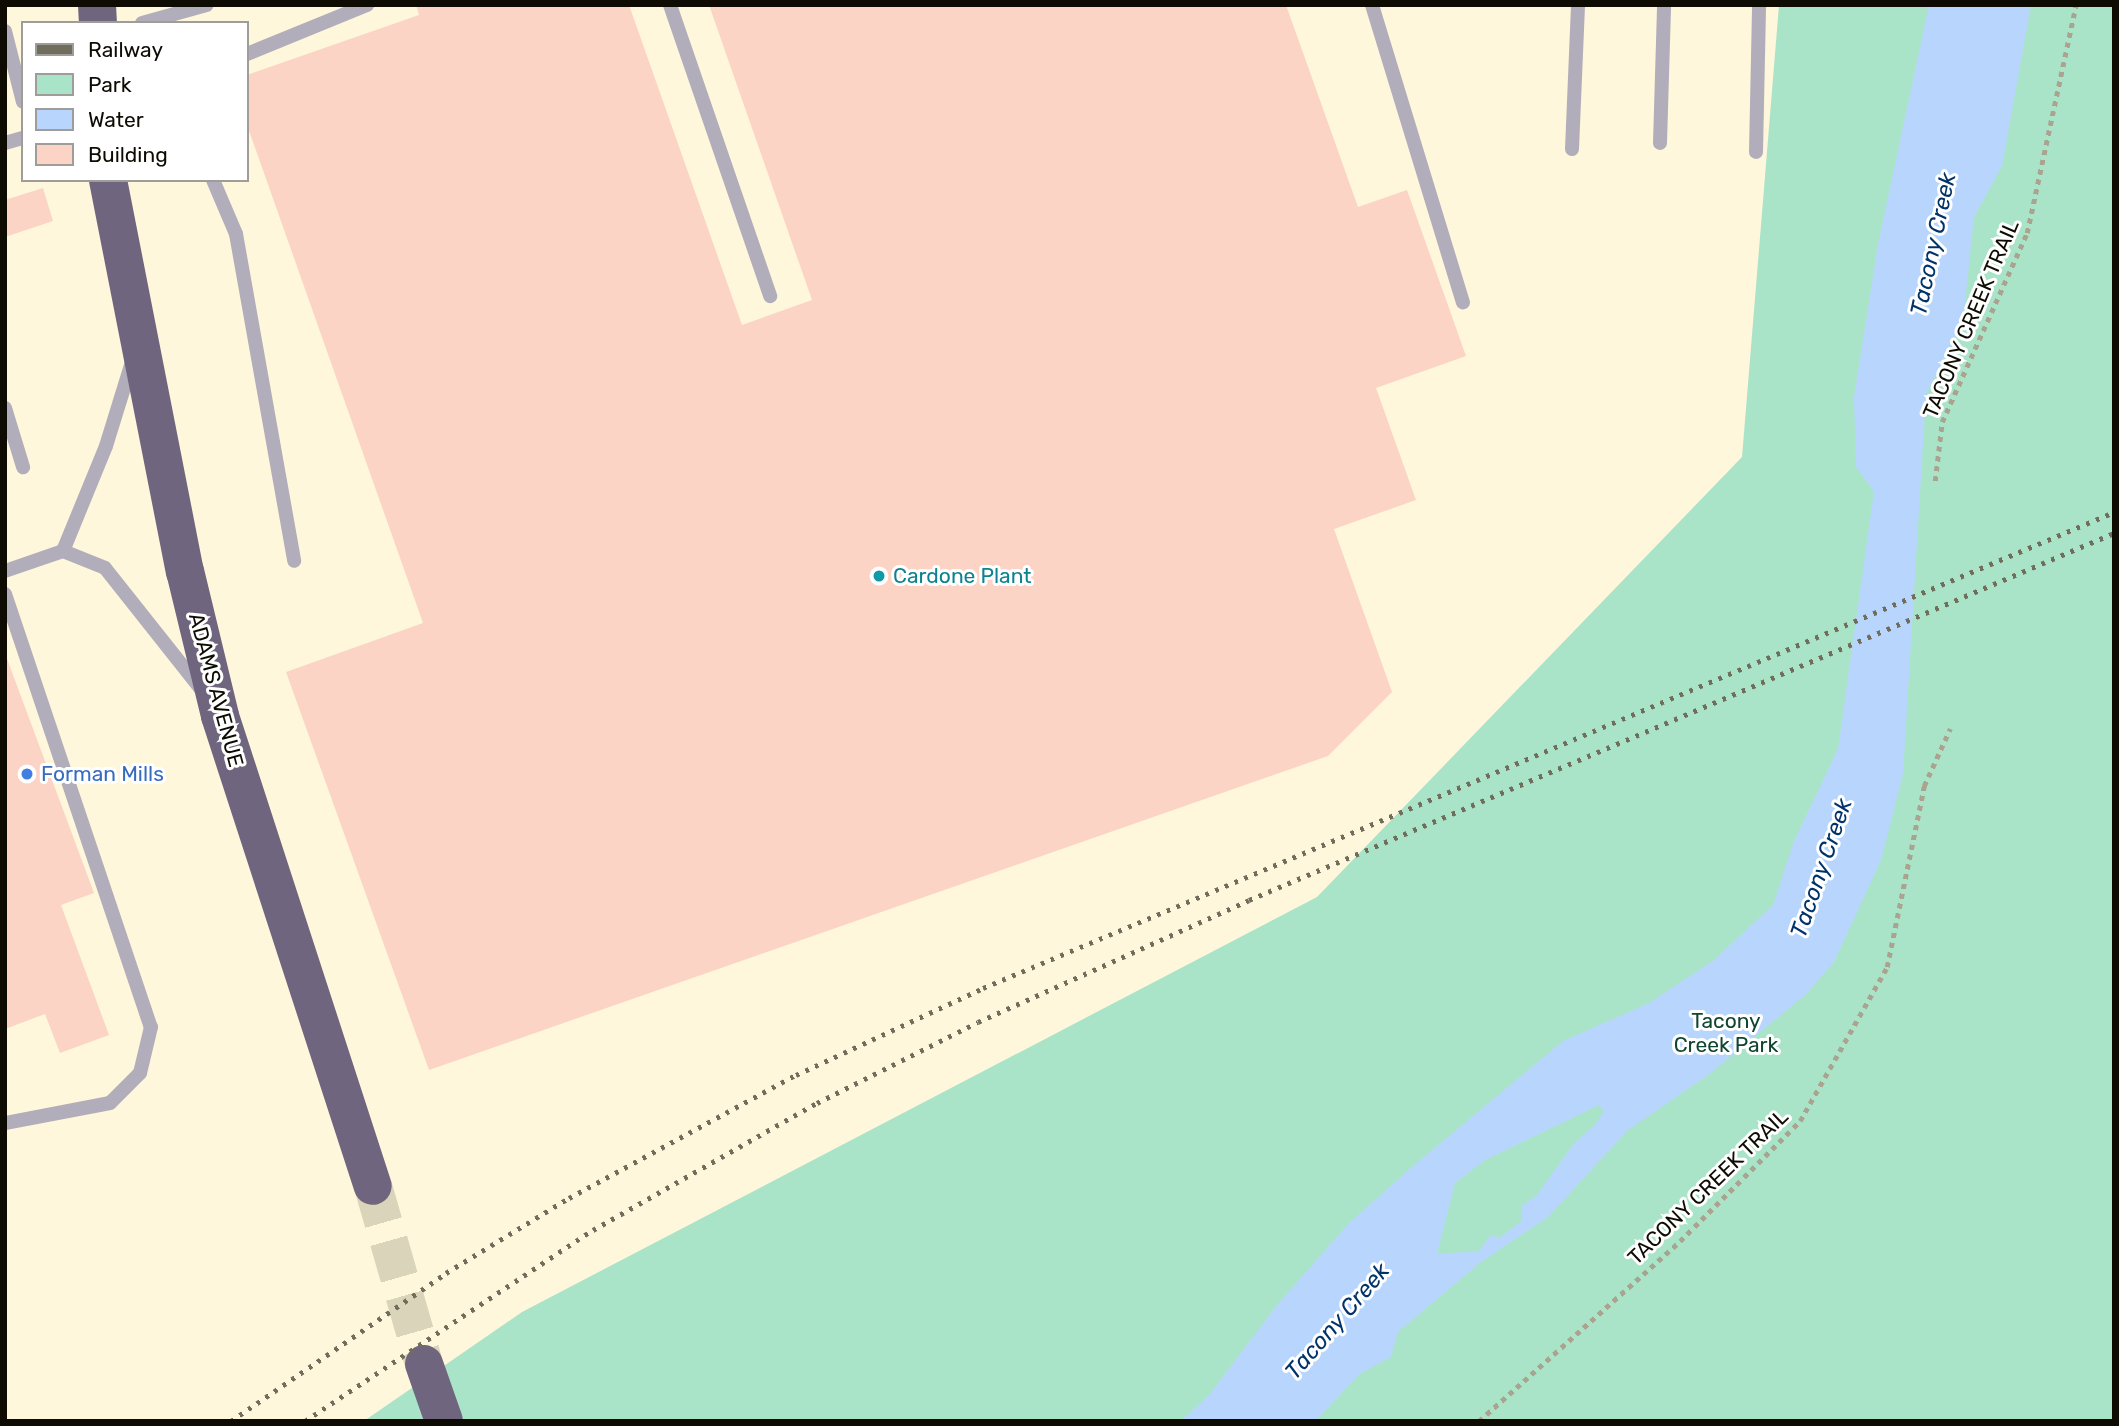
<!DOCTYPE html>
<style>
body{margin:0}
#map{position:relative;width:2119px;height:1426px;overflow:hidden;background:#fef7dc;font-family:Rubik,sans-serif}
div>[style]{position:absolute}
.green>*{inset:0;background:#aae4c8}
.water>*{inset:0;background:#b8d6fd}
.building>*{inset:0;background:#fbd4c6}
.trunk-tunnel>*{height:38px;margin-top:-19px;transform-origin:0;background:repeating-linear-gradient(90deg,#dad4bb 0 38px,transparent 0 57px)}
.path>*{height:4.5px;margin-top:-2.25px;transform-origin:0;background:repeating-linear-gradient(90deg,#a9a38f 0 5px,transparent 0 10px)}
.service>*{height:14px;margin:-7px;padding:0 7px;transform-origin:7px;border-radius:7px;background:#b2adba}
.trunk>*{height:38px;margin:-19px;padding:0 19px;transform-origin:19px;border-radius:19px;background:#70657e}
.rail>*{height:5px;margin-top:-2.5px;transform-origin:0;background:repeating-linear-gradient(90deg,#716d5d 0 3.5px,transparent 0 10.5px)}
.dots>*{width:19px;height:19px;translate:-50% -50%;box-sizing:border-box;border:4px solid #fff;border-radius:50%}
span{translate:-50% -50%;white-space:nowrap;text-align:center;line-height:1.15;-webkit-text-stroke:6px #fff;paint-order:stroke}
.street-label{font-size:21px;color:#0e0b03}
.culture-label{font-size:21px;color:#0d838f}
.left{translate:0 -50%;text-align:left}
.shop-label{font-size:21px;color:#366cbe}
.park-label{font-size:21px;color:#104530}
.water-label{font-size:23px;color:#00336a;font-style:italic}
.frame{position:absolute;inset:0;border:7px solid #0e0b03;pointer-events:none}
.legend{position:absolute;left:21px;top:21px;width:228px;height:161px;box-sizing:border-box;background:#fff;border:2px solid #9f9d9a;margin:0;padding:9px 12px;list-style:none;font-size:21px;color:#0e0b03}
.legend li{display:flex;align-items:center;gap:14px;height:35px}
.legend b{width:35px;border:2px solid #9f9d9a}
</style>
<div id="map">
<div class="green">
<div style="clip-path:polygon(1779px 5px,2114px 5px,2114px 1421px,364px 1421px,522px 1312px,1317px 897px,1742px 457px)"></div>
</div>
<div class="water">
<div style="clip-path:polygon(evenodd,1929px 5px,2031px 5px,2002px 166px,1974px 217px,1963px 321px,1926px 394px,1903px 774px,1881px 860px,1834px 962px,1805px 995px,1708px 1075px,1628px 1130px,1548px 1217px,1481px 1262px,1398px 1332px,1391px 1357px,1361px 1373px,1315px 1421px,1181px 1421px,1209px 1395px,1277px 1305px,1349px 1223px,1413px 1166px,1563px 1041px,1649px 1003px,1714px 960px,1773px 905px,1794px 841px,1838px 749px,1874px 491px,1856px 467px,1854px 397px,1878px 244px,1929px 5px,1599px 1105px,1604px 1111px,1594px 1126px,1575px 1142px,1537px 1195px,1522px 1206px,1522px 1220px,1500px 1238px,1491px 1235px,1479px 1251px,1437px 1254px,1455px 1183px,1485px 1160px,1599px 1105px)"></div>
</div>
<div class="building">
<div style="clip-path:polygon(416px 5px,629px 5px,742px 325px,812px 300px,709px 5px,1286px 5px,1358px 207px,1407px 190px,1466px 356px,1376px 388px,1416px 500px,1334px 529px,1392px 692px,1328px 756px,429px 1070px,286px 672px,423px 623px,247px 125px,247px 75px,419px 15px)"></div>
<div style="clip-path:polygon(43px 188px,53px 221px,5px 237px,5px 200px)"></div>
<div style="clip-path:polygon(6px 656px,94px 893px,61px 905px,109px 1035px,60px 1053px,45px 1014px,5px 1029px)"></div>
</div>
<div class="trunk-tunnel">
<div style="left:373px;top:1186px;width:185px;rotate:74deg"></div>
</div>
<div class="path">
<div style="left:1935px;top:481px;width:59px;rotate:-83.2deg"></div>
<div style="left:1942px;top:422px;width:207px;rotate:-65.8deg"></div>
<div style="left:2027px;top:233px;width:233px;rotate:-77.9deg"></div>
<div style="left:1479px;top:1421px;width:270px;rotate:-41.8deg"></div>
<div style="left:1680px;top:1241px;width:170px;rotate:-45deg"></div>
<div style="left:1800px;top:1121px;width:177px;rotate:-60.5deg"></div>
<div style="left:1887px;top:967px;width:185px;rotate:-78.4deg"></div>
<div style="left:1924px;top:786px;width:63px;rotate:-65.5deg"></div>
</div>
<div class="service">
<div style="left:670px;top:5px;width:308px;rotate:71deg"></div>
<div style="left:1372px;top:5px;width:311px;rotate:73deg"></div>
<div style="left:142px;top:23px;width:67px;rotate:-15.5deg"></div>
<div style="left:5px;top:31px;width:73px;rotate:75.8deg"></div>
<div style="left:247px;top:54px;width:130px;rotate:-22.2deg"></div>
<div style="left:5px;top:143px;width:19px;rotate:-16deg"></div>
<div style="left:1660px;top:143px;width:138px;rotate:-88.3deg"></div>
<div style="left:1572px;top:149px;width:144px;rotate:-87.6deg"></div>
<div style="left:1756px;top:152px;width:147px;rotate:-88.8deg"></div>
<div style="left:213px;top:180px;width:59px;rotate:66.9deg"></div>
<div style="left:236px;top:234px;width:332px;rotate:79.9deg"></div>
<div style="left:5px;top:408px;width:62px;rotate:73deg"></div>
<div style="left:63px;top:551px;width:113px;rotate:-67.7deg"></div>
<div style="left:106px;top:446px;width:88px;rotate:-72.8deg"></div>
<div style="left:5px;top:571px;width:61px;rotate:-19deg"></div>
<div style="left:63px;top:551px;width:45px;rotate:22deg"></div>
<div style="left:105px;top:568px;width:154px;rotate:51.6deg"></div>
<div style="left:5px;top:594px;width:457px;rotate:71.4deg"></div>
<div style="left:151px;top:1027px;width:47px;rotate:103.4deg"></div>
<div style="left:140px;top:1073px;width:42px;rotate:135deg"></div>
<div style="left:110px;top:1103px;width:107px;rotate:169.2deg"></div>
</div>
<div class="trunk">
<div style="left:97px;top:5px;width:18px;rotate:87deg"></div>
<div style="left:108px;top:180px;width:399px;rotate:78.9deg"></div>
<div style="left:185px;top:571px;width:149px;rotate:76.4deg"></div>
<div style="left:220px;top:716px;width:494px;rotate:72deg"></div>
<div style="left:424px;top:1364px;width:60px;rotate:70.7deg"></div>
</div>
<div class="rail">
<div style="left:231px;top:1421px;width:261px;rotate:-34.5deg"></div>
<div style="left:446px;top:1273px;width:144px;rotate:-31.4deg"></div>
<div style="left:569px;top:1198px;width:258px;rotate:-28.5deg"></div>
<div style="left:796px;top:1075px;width:206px;rotate:-24.9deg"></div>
<div style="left:983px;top:988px;width:1227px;rotate:-22.82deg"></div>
<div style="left:305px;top:1421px;width:346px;rotate:-33.6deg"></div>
<div style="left:593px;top:1230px;width:257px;rotate:-29.6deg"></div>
<div style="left:817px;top:1103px;width:180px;rotate:-26.7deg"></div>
<div style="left:978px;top:1022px;width:297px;rotate:-24.2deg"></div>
<div style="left:1249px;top:900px;width:940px;rotate:-22.99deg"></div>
</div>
<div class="dots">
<div style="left:879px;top:576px;background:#0f9aa8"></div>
<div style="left:27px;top:774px;background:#3f7fe0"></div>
</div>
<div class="street-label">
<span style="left:1971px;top:319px;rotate:-67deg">TACONY CREEK TRAIL</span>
<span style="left:216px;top:690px;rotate:75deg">ADAMS AVENUE</span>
<span style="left:1708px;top:1187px;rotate:-44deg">TACONY CREEK TRAIL</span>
</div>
<div class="culture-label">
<span class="left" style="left:893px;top:576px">Cardone Plant</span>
</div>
<div class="shop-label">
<span class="left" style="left:41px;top:774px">Forman Mills</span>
</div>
<div class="park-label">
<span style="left:1726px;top:1033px">Tacony<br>Creek Park</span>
</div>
<div class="water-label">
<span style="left:1933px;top:244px;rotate:-78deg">Tacony Creek</span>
<span style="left:1821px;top:868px;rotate:-71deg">Tacony Creek</span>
<span style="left:1337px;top:1321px;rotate:-49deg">Tacony Creek</span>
</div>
<div class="frame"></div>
<ul class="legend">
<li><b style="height:9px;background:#716d5d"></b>Railway</li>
<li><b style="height:19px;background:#aae4c8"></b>Park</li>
<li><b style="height:19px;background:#b8d6fd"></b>Water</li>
<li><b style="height:19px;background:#fbd4c6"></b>Building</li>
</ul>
</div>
